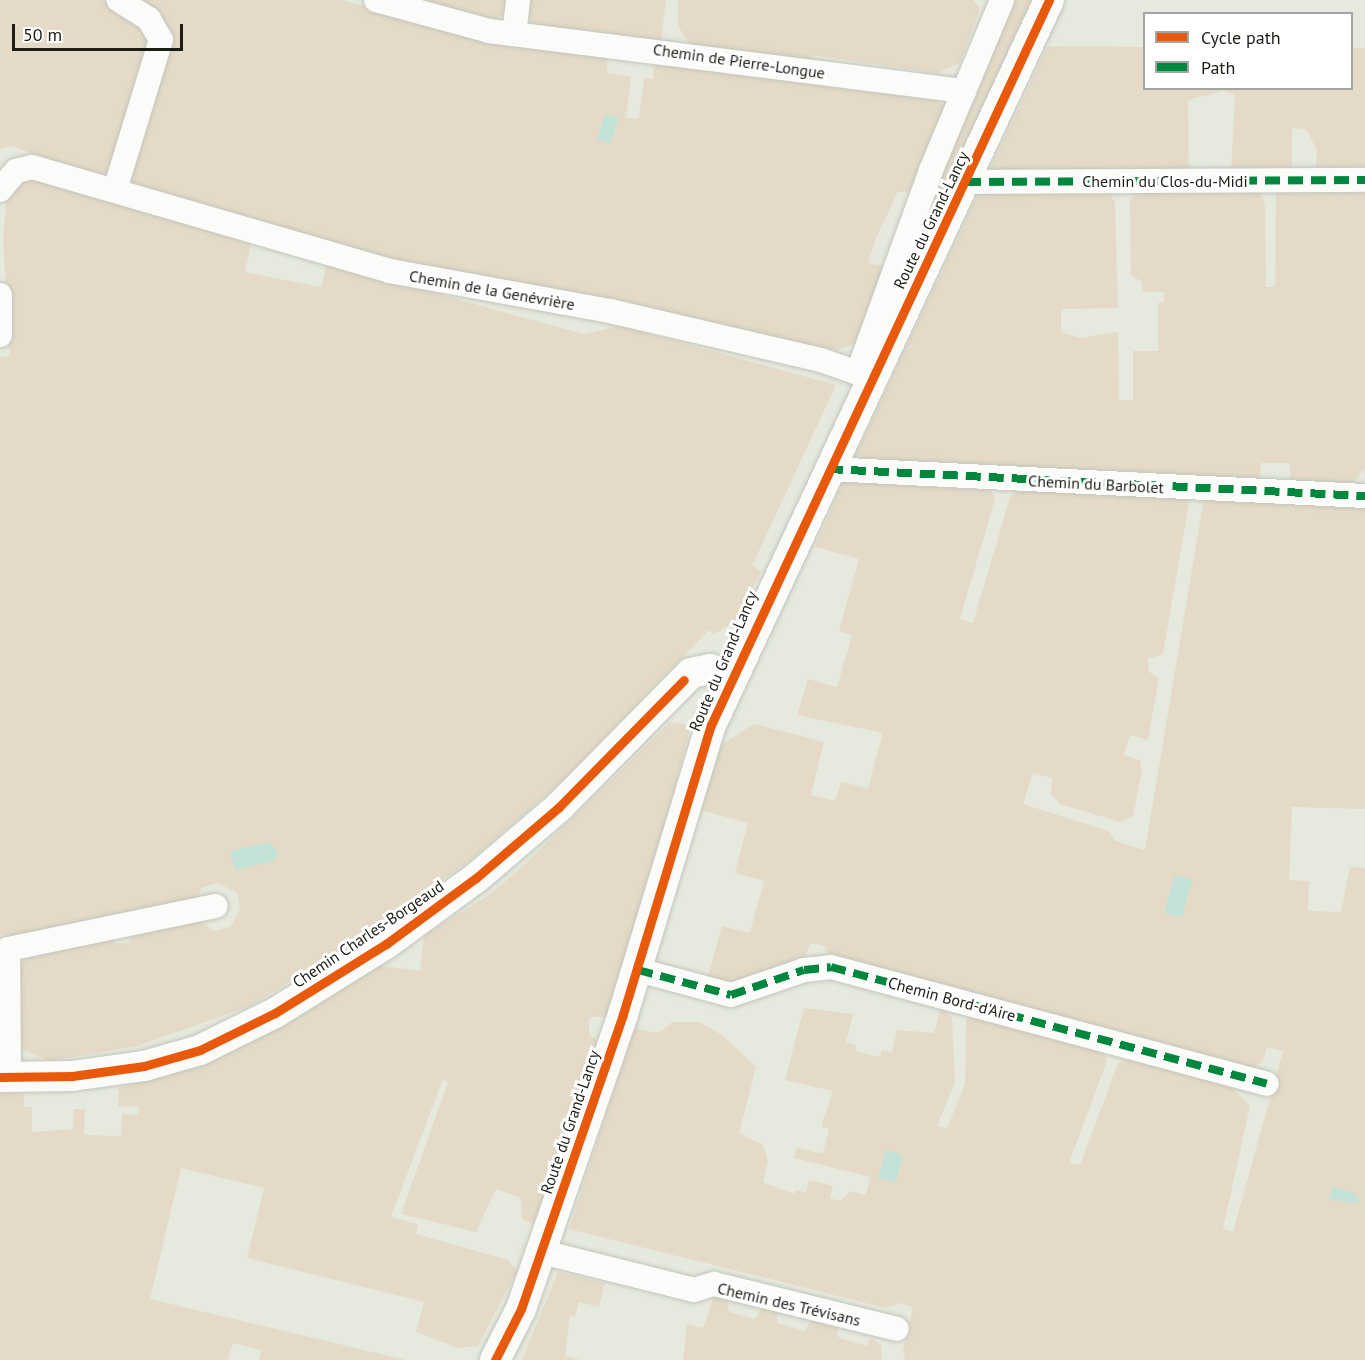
<!DOCTYPE html>
<meta charset="utf-8">
<style>
body{margin:0}
#map{position:relative;width:1365px;height:1360px;overflow:hidden;background:#e6eade;font-family:"PT Sans",sans-serif}
div>[style]{position:absolute}
.green>*{inset:0;background:#e5dac7}
.water>*{inset:0;background:#c2e2d7;transform-origin:0 0}
.roads{filter:drop-shadow(0 0 2px #c2c6bc) drop-shadow(0 0 2px #c2c6bc)}
.minor>*{height:24px;margin:-12px;padding:0 12px;transform-origin:12px;border-radius:12px;background:#fbfcfa}
.tertiary>*{height:30px;margin:-15px;padding:0 15px;transform-origin:15px;border-radius:15px;background:#fbfcfa}
.quiet>*{height:8px;margin-top:-4px;transform-origin:0;background:repeating-linear-gradient(90deg,#00873e 0 15px,transparent 0 23px)}
.cycleway>*{height:9px;margin:-4.5px;padding:0 4.5px;transform-origin:4.5px;border-radius:4.5px;background:#e8590c}
span{translate:-50% -50%;white-space:nowrap;text-align:center;line-height:1.15;-webkit-text-stroke:6px #fff;paint-order:stroke}
.street-label{font-size:16px;color:#1a1e15}
.legend{position:absolute;left:1143px;top:12px;width:210px;height:78px;box-sizing:border-box;background:#fff;border:2px solid #a3a5a1;margin:0;padding:8px 10px;list-style:none;font-size:18px;color:#1a1e15}
.legend li{display:flex;align-items:center;gap:12px;height:30px}
.legend b{width:30px;border:2px solid #a3a5a1}
.scale{position:absolute;left:12px;top:24px;width:171px;height:27px;box-sizing:border-box;border:3px solid #1a1e15;border-top:0;padding-left:8px;font-size:18px;line-height:21px;white-space:nowrap;color:#1a1e15;-webkit-text-stroke:4px #fff;paint-order:stroke}
</style>
<div id="map">
<div class="green">
<div style="clip-path:polygon(0 0,103px 0,140px 24px,151px 40px,112px 173px,103px 177px,11px 146px,0 149px)"></div>
<div style="clip-path:polygon(126px 0,341px 0,490px 41px,606px 54px,608px 73px,631px 77px,626px 118px,639px 118px,644px 78px,653px 79px,655px 60px,927px 96px,945px 106px,910px 192px,898px 192px,877px 236px,868px 263px,889px 267px,858px 342px,837px 351px,523px 285px,427px 271px,135px 187px,130px 175px,170px 49px)"></div>
<div style="clip-path:polygon(414px 0,507px 0,506px 13px,491px 22px)"></div>
<div style="clip-path:polygon(526px 0,666px 0,661px 42px,537px 29px,525px 12px)"></div>
<div style="clip-path:polygon(678px 0,973px 0,980px 8px,960px 63px,937px 73px,812px 55px,810px 62px,692px 48px,678px 26px)"></div>
<div style="clip-path:polygon(1009px 0,1034px 0,880px 330px)"></div>
<div style="clip-path:polygon(1048px 46px,1144px 47px,1144px 88px,1352px 88px,1352px 48px,1365px 48px,1365px 172px,1316px 169px,1317px 151px,1307px 130px,1292px 128px,1292px 169px,1231px 170px,1235px 94px,1223px 91px,1188px 100px,1189px 171px,989px 171px)"></div>
<div style="clip-path:polygon(22px 175px,251px 243px,245px 272px,321px 287px,327px 264px,584px 334px,621px 326px,836px 385px,752px 566px,761px 571px,736px 621px,714px 634px,709px 630px,565px 779px,474px 857px,367px 935px,250px 1006px,138px 1046px,48px 1061px,19px 1048px,16px 970px,30px 955px,113px 940px,115px 944px,129px 942px,132px 934px,197px 918px,214px 931px,230px 927px,240px 910px,237px 893px,218px 883px,203px 887px,194px 902px,16px 940px,0 934px,0 357px,10px 356px,3px 239px,7px 193px)"></div>
<div style="clip-path:polygon(1365px 186px,1365px 468px,1349px 488px,1290px 487px,1290px 463px,1261px 463px,1260px 484px,868px 462px,856px 454px,980px 190px,1109px 193px,1115px 202px,1118px 308px,1061px 309px,1061px 332px,1080px 338px,1118px 332px,1119px 400px,1133px 400px,1133px 351px,1158px 351px,1158px 303px,1164px 302px,1164px 292px,1142px 292px,1142px 282px,1131px 275px,1130px 201px,1135px 192px,1259px 187px,1265px 206px,1266px 287px,1275px 287px,1276px 187px)"></div>
<div style="clip-path:polygon(843px 482px,991px 490px,995px 499px,960px 619px,973px 623px,1010px 497px,1018px 489px,1185px 496px,1189px 503px,1163px 654px,1148px 659px,1149px 672px,1159px 678px,1148px 740px,1130px 735px,1124px 755px,1140px 760px,1142px 771px,1133px 816px,1120px 822px,1060px 804px,1051px 794px,1052px 778px,1033px 773px,1023px 804px,1108px 831px,1115px 841px,1145px 850px,1204px 498px,1365px 506px,1365px 809px,1292px 807px,1289px 880px,1309px 881px,1308px 911px,1341px 912px,1350px 867px,1365px 868px,1365px 1360px,905px 1360px,903px 1350px,913px 1307px,900px 1303px,886px 1308px,569px 1229px,634px 1028px,658px 1033px,672px 1022px,699px 1022px,722px 1035px,756px 1067px,739px 1133px,763px 1145px,768px 1160px,763px 1182px,794px 1194px,795px 1190px,806px 1192px,809px 1180px,833px 1186px,830px 1198px,840px 1201px,851px 1191px,866px 1195px,870px 1177px,794px 1158px,797px 1148px,823px 1154px,829px 1129px,821px 1127px,833px 1091px,785px 1080px,804px 1008px,853px 1014px,846px 1042px,856px 1045px,855px 1051px,880px 1057px,882px 1050px,892px 1052px,897px 1030px,934px 1033px,941px 1006px,952px 1018px,955px 1082px,937px 1126px,947px 1128px,965px 1084px,966px 1019px,972px 1016px,1103px 1052px,1107px 1061px,1069px 1163px,1080px 1165px,1118px 1063px,1128px 1059px,1232px 1088px,1250px 1106px,1223px 1229px,1233px 1232px,1283px 1051px,1267px 1047px,1263px 1061px,1247px 1071px,830px 961px,825px 946px,811px 943px,804px 959px,746px 985px,706px 983px,722px 926px,750px 933px,764px 881px,735px 873px,748px 823px,701px 810px,721px 745px,754px 724px,824px 742px,811px 795px,835px 801px,841px 782px,868px 788px,883px 733px,797px 715px,808px 679px,837px 687px,852px 636px,839px 631px,859px 559px,815px 547px)"></div>
<div style="clip-path:polygon(670px 722px,691px 725px,653px 874px,609px 1017px,589px 1017px,589px 1034px,598px 1042px,536px 1225px,522px 1219px,521px 1198px,496px 1189px,476px 1232px,401px 1214px,448px 1082px,443px 1079px,391px 1217px,418px 1224px,416px 1234px,508px 1260px,517px 1271px,478px 1346px,458px 1348px,416px 1332px,424px 1302px,247px 1258px,264px 1188px,181px 1168px,150px 1299px,406px 1360px,259px 1360px,261px 1350px,233px 1343px,228px 1360px,0 1360px,0 1093px,24px 1093px,24px 1107px,32px 1107px,32px 1132px,73px 1129px,74px 1109px,85px 1109px,84px 1135px,121px 1136px,122px 1114px,139px 1115px,139px 1107px,118px 1106px,119px 1088px,223px 1057px,376px 965px,420px 971px,424px 936px,489px 895px,521px 868px)"></div>
<div style="clip-path:polygon(558px 1272px,605px 1283px,599px 1307px,579px 1302px,575px 1316px,570px 1315px,565px 1356px,581px 1360px,522px 1360px)"></div>
<div style="clip-path:polygon(714px 1296px,727px 1300px,729px 1312px,755px 1319px,762px 1308px,777px 1311px,777px 1323px,805px 1331px,811px 1320px,837px 1328px,839px 1338px,867px 1346px,870px 1338px,881px 1345px,882px 1360px,683px 1360px,687px 1324px,703px 1328px)"></div>
</div>
<div class="water">
<div style="left:605px;top:114px;width:14px;height:27px;rotate:17deg"></div>
<div style="clip-path:polygon(269px 842px,278px 852px,274px 861px,235px 870px,230px 851px)"></div>
<div style="left:1175px;top:875px;width:18px;height:39px;rotate:16deg"></div>
<div style="left:886px;top:1150px;width:18px;height:29px;rotate:16deg"></div>
<div style="clip-path:polygon(1333px 1187px,1357px 1194px,1358px 1204px,1328px 1199px)"></div>
</div>
<div class="roads">
<div class="minor">
<div style="left:376px;top:0;width:117px;rotate:15.3deg"></div>
<div style="left:489px;top:31px;width:479px;rotate:7.2deg"></div>
<div style="left:514px;top:34px;width:34px;rotate:-83deg"></div>
<div style="left:966px;top:182px;width:399px;rotate:-0.3deg"></div>
<div style="left:0;top:190px;width:25px;rotate:-50deg"></div>
<div style="left:16px;top:171px;width:16px;rotate:-14deg"></div>
<div style="left:32px;top:167px;width:373px;rotate:16.2deg"></div>
<div style="left:390px;top:271px;width:224px;rotate:10.3deg"></div>
<div style="left:610px;top:311px;width:217px;rotate:13.1deg"></div>
<div style="left:821px;top:360px;width:54px;rotate:19.4deg"></div>
<div style="left:115px;top:190px;width:157px;rotate:-73deg"></div>
<div style="left:161px;top:40px;width:24px;rotate:-120deg"></div>
<div style="left:149px;top:19px;width:36px;rotate:-148deg"></div>
<div style="left:0;top:295px;width:40px;rotate:90deg"></div>
<div style="left:858px;top:372px;width:215px;rotate:-70.1deg"></div>
<div style="left:931px;top:170px;width:184px;rotate:-67.3deg"></div>
<div style="left:828px;top:469px;width:538px;rotate:2.88deg"></div>
<div style="left:638px;top:970px;width:96px;rotate:15deg"></div>
<div style="left:731px;top:995px;width:77px;rotate:-18.9deg"></div>
<div style="left:804px;top:970px;width:27px;rotate:-6deg"></div>
<div style="left:831px;top:967px;width:451px;rotate:15deg"></div>
<div style="left:9px;top:1077px;width:128px;rotate:-90.4deg"></div>
<div style="left:8px;top:949px;width:212px;rotate:-11.7deg"></div>
<div style="left:542px;top:1252px;width:157px;rotate:14deg"></div>
<div style="left:694px;top:1290px;width:21px;rotate:-17deg"></div>
<div style="left:714px;top:1284px;width:188px;rotate:13.8deg"></div>
</div>
<div class="tertiary">
<div style="left:0;top:1077px;width:72px;rotate:-0.8deg"></div>
<div style="left:72px;top:1076px;width:73px;rotate:-7.9deg"></div>
<div style="left:144px;top:1066px;width:58px;rotate:-15.9deg"></div>
<div style="left:200px;top:1050px;width:84px;rotate:-26.3deg"></div>
<div style="left:275px;top:1013px;width:131px;rotate:-31.9deg"></div>
<div style="left:386px;top:944px;width:112px;rotate:-36.3deg"></div>
<div style="left:476px;top:878px;width:109px;rotate:-40.5deg"></div>
<div style="left:559px;top:807px;width:188px;rotate:-45.4deg"></div>
<div style="left:691px;top:673px;width:19px;rotate:-12deg"></div>
<div style="left:710px;top:669px;width:22px;rotate:22deg"></div>
<div style="left:495px;top:1360px;width:57px;rotate:-63deg"></div>
<div style="left:521px;top:1309px;width:312px;rotate:-70.9deg"></div>
<div style="left:623px;top:1014px;width:302px;rotate:-73.1deg"></div>
<div style="left:711px;top:725px;width:800px;rotate:-65deg"></div>
</div>
</div>
<div class="quiet">
<div style="left:966px;top:182px;width:399px;rotate:-0.3deg"></div>
<div style="left:828px;top:469px;width:538px;rotate:2.88deg"></div>
<div style="left:638px;top:970px;width:96px;rotate:15deg"></div>
<div style="left:731px;top:995px;width:77px;rotate:-18.9deg"></div>
<div style="left:804px;top:970px;width:27px;rotate:-6deg"></div>
<div style="left:831px;top:967px;width:451px;rotate:15deg"></div>
</div>
<div class="cycleway">
<div style="left:0;top:1077px;width:72px;rotate:-0.8deg"></div>
<div style="left:72px;top:1076px;width:73px;rotate:-7.9deg"></div>
<div style="left:144px;top:1066px;width:58px;rotate:-15.9deg"></div>
<div style="left:200px;top:1050px;width:84px;rotate:-26.3deg"></div>
<div style="left:275px;top:1013px;width:131px;rotate:-31.9deg"></div>
<div style="left:386px;top:944px;width:112px;rotate:-36.3deg"></div>
<div style="left:476px;top:878px;width:109px;rotate:-40.5deg"></div>
<div style="left:559px;top:807px;width:178px;rotate:-45.5deg"></div>
<div style="left:495px;top:1360px;width:57px;rotate:-63deg"></div>
<div style="left:521px;top:1309px;width:312px;rotate:-70.9deg"></div>
<div style="left:623px;top:1014px;width:302px;rotate:-73.1deg"></div>
<div style="left:711px;top:725px;width:800px;rotate:-65deg"></div>
</div>
<div class="street-label">
<span style="left:739px;top:61px;rotate:8deg">Chemin de Pierre-Longue</span>
<span style="left:1165px;top:181px">Chemin du Clos-du-Midi</span>
<span style="left:931px;top:220px;rotate:-64deg">Route du Grand-Lancy</span>
<span style="left:492px;top:290px;rotate:10deg">Chemin de la Genévrière</span>
<span style="left:1096px;top:484px;rotate:3deg">Chemin du Barbolet</span>
<span style="left:723px;top:661px;rotate:-67deg">Route du Grand-Lancy</span>
<span style="left:368px;top:934px;rotate:-34deg">Chemin Charles-Borgeaud</span>
<span style="left:952px;top:999px;rotate:15deg">Chemin Bord-d'Aire</span>
<span style="left:570px;top:1122px;rotate:-71deg">Route du Grand-Lancy</span>
<span style="left:789px;top:1304px;rotate:13deg">Chemin des Trévisans</span>
</div>
<ul class="legend">
<li><b style="height:8px;background:#e8590c"></b>Cycle path</li>
<li><b style="height:8px;background:#00873e"></b>Path</li>
</ul>
<div class="scale">50 m</div>
</div>
